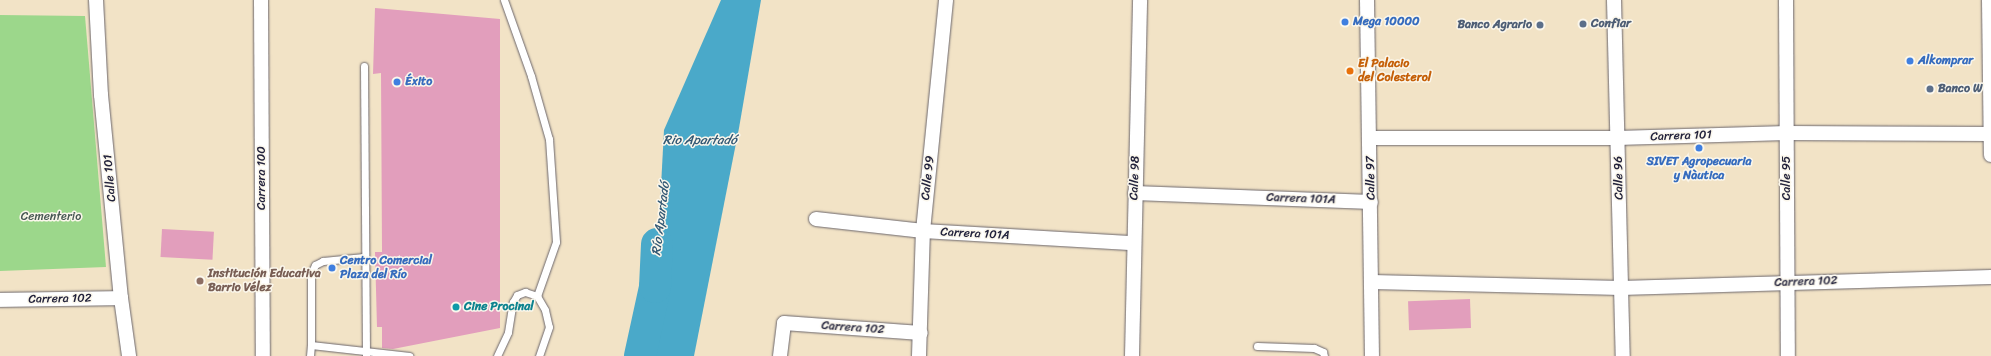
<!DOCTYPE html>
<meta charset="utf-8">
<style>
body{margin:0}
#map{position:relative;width:1991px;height:356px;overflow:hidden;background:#f2e3c6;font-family:Sriracha,sans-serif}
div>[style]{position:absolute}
.green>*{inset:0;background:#9cd78b}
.water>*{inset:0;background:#4aa9c9}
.river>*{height:32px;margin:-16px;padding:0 16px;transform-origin:16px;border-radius:16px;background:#4aa9c9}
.building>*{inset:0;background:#e29ebc;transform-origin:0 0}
.roads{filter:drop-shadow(0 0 1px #6b666c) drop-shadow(0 0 1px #6b666c)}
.lane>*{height:7px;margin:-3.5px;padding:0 3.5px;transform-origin:3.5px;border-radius:3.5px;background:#fff}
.street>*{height:14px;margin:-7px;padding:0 7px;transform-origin:7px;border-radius:7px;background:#fff}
.dots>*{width:11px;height:11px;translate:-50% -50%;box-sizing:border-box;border:2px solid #fbf7ec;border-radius:50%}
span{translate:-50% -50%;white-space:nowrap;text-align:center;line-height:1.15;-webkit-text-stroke:3px #fbf7ec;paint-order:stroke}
.shop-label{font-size:12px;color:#366cbe;font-weight:700}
.left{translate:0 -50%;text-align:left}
.service-label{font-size:12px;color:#4e5e75;font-weight:700}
.right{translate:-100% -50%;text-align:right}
.food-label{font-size:12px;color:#c56008;font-weight:700}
.street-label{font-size:12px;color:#22223b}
.park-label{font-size:12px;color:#475853}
.education-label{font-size:12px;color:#785e54;font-weight:700}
.culture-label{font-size:12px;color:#0d838f;font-weight:700}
.water-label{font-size:13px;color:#325874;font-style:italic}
</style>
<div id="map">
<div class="green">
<div style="clip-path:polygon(0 15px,85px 16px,106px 267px,0 271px)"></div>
</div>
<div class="water">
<div style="clip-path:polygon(721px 0,761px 0,739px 128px,694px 356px,652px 356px,664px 130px)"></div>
</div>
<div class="river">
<div style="left:640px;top:356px;width:71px;rotate:-77.7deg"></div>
<div style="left:655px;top:287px;width:43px;rotate:-87.3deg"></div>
</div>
<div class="building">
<div style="clip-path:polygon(375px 8px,500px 19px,500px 328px,393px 349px,382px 348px,382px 327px,377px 327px,375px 252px,382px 252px,381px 73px,373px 74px)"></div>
<div style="left:162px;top:229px;width:52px;height:28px;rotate:3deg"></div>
<div style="left:1470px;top:299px;width:29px;height:62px;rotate:88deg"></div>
</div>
<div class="roads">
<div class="lane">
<div style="left:504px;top:0;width:81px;rotate:70.4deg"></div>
<div style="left:531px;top:76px;width:66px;rotate:74.1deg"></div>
<div style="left:549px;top:139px;width:103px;rotate:86.1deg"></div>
<div style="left:556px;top:242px;width:57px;rotate:109.4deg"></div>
<div style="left:364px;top:66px;width:290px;rotate:89.6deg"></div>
<div style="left:311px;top:345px;width:72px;rotate:-90deg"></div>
<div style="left:311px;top:273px;width:9px;rotate:-63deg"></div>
<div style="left:315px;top:265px;width:9px;rotate:-27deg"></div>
<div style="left:323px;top:261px;width:41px;rotate:-5.6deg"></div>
<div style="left:1257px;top:346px;width:57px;rotate:2deg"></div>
<div style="left:1314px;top:348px;width:10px;rotate:24deg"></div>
<div style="left:1323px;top:352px;width:4px;rotate:76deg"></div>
<div style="left:310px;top:356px;width:11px;rotate:-85deg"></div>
<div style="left:311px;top:345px;width:99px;rotate:6.4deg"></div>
<div style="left:497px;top:356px;width:26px;rotate:-65deg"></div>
<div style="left:508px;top:332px;width:30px;rotate:-81deg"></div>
<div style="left:513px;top:302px;width:8px;rotate:-60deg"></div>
<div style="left:517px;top:295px;width:9px;rotate:-21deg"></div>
<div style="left:525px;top:292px;width:13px;rotate:18deg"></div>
<div style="left:537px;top:296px;width:16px;rotate:60deg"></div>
<div style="left:545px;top:310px;width:17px;rotate:77deg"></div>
<div style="left:549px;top:327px;width:31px;rotate:109deg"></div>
</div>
<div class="street">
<div style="left:96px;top:0;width:95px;rotate:87deg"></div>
<div style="left:101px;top:95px;width:204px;rotate:84.4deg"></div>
<div style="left:121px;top:298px;width:59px;rotate:82.1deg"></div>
<div style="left:261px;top:0;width:356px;rotate:89.7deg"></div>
<div style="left:1367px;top:0;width:356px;rotate:89.2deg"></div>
<div style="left:1614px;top:0;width:356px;rotate:88.6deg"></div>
<div style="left:1786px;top:0;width:356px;rotate:89.7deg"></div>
<div style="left:1989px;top:0;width:155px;rotate:89.3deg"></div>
<div style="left:1371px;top:138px;width:246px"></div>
<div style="left:1617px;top:138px;width:170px;rotate:-1.7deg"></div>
<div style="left:1787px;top:133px;width:204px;rotate:0.3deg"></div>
<div style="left:1135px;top:193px;width:236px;rotate:2.2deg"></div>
<div style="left:816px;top:219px;width:108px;rotate:6.4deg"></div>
<div style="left:923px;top:231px;width:211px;rotate:3.3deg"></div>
<div style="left:1372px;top:282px;width:249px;rotate:1.4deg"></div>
<div style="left:1621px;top:288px;width:370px;rotate:-1.7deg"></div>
<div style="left:0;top:300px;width:121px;rotate:-0.9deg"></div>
<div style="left:780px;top:356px;width:33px;rotate:-83deg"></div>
<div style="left:784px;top:323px;width:137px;rotate:4.2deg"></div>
<div style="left:919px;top:356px;width:125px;rotate:-88.2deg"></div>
<div style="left:923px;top:231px;width:232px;rotate:-84.3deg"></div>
<div style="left:1132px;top:356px;width:356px;rotate:-88.7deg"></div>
</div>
</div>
<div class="dots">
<div style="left:1345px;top:22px;background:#3f7fe0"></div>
<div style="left:1583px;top:24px;background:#5c6f8a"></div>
<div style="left:1540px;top:25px;background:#5c6f8a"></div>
<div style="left:1910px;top:61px;background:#3f7fe0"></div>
<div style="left:1350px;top:71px;background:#e8710a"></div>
<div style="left:397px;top:82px;background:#3f7fe0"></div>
<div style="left:1930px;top:89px;background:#5c6f8a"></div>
<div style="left:1699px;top:148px;background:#3f7fe0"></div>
<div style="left:332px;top:268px;background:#3f7fe0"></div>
<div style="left:200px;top:281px;background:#8d6e63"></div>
<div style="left:456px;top:307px;background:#0f9aa8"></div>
</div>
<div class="shop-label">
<span class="left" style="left:1353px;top:22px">Mega 10000</span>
<span class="left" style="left:1918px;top:61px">Alkomprar</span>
<span class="left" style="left:405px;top:82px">Éxito</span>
<span style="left:1699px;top:169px">SIVET Agropecuaria<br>y Nàutica</span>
<span class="left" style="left:340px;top:268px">Centro Comercial<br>Plaza del Río</span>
</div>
<div class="service-label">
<span class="left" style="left:1591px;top:24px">Confiar</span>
<span class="right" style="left:1532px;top:25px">Banco Agrario</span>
<span class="left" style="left:1938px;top:89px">Banco W</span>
</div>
<div class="food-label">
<span class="left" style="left:1358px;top:71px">El Palacio<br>del Colesterol</span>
</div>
<div class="street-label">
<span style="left:1681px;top:136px;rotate:-2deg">Carrera 101</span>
<span style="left:110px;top:178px;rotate:-95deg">Calle 101</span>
<span style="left:262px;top:178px;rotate:-90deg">Carrera 100</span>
<span style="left:928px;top:178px;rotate:-84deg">Calle 99</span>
<span style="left:1135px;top:178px;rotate:-88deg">Calle 98</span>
<span style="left:1371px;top:178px;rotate:-91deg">Calle 97</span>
<span style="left:1619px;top:178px;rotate:-91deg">Calle 96</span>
<span style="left:1787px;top:178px;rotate:-90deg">Calle 95</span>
<span style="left:1301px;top:199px;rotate:2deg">Carrera 101A</span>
<span style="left:975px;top:234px;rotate:3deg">Carrera 101A</span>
<span style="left:1806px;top:282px;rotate:-2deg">Carrera 102</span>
<span style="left:60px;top:299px;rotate:-1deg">Carrera 102</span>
<span style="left:853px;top:328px;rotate:4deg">Carrera 102</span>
</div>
<div class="park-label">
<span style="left:51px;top:217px">Cementerio</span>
</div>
<div class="education-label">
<span class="left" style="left:208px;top:281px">Institución Educativa<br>Barrio Vélez</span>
</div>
<div class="culture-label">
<span class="left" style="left:464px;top:307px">Cine Procinal</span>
</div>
<div class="water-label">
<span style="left:700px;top:140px">Rio Apartadó</span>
<span style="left:661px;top:219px;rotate:-83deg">Río Apartadó</span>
</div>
</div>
